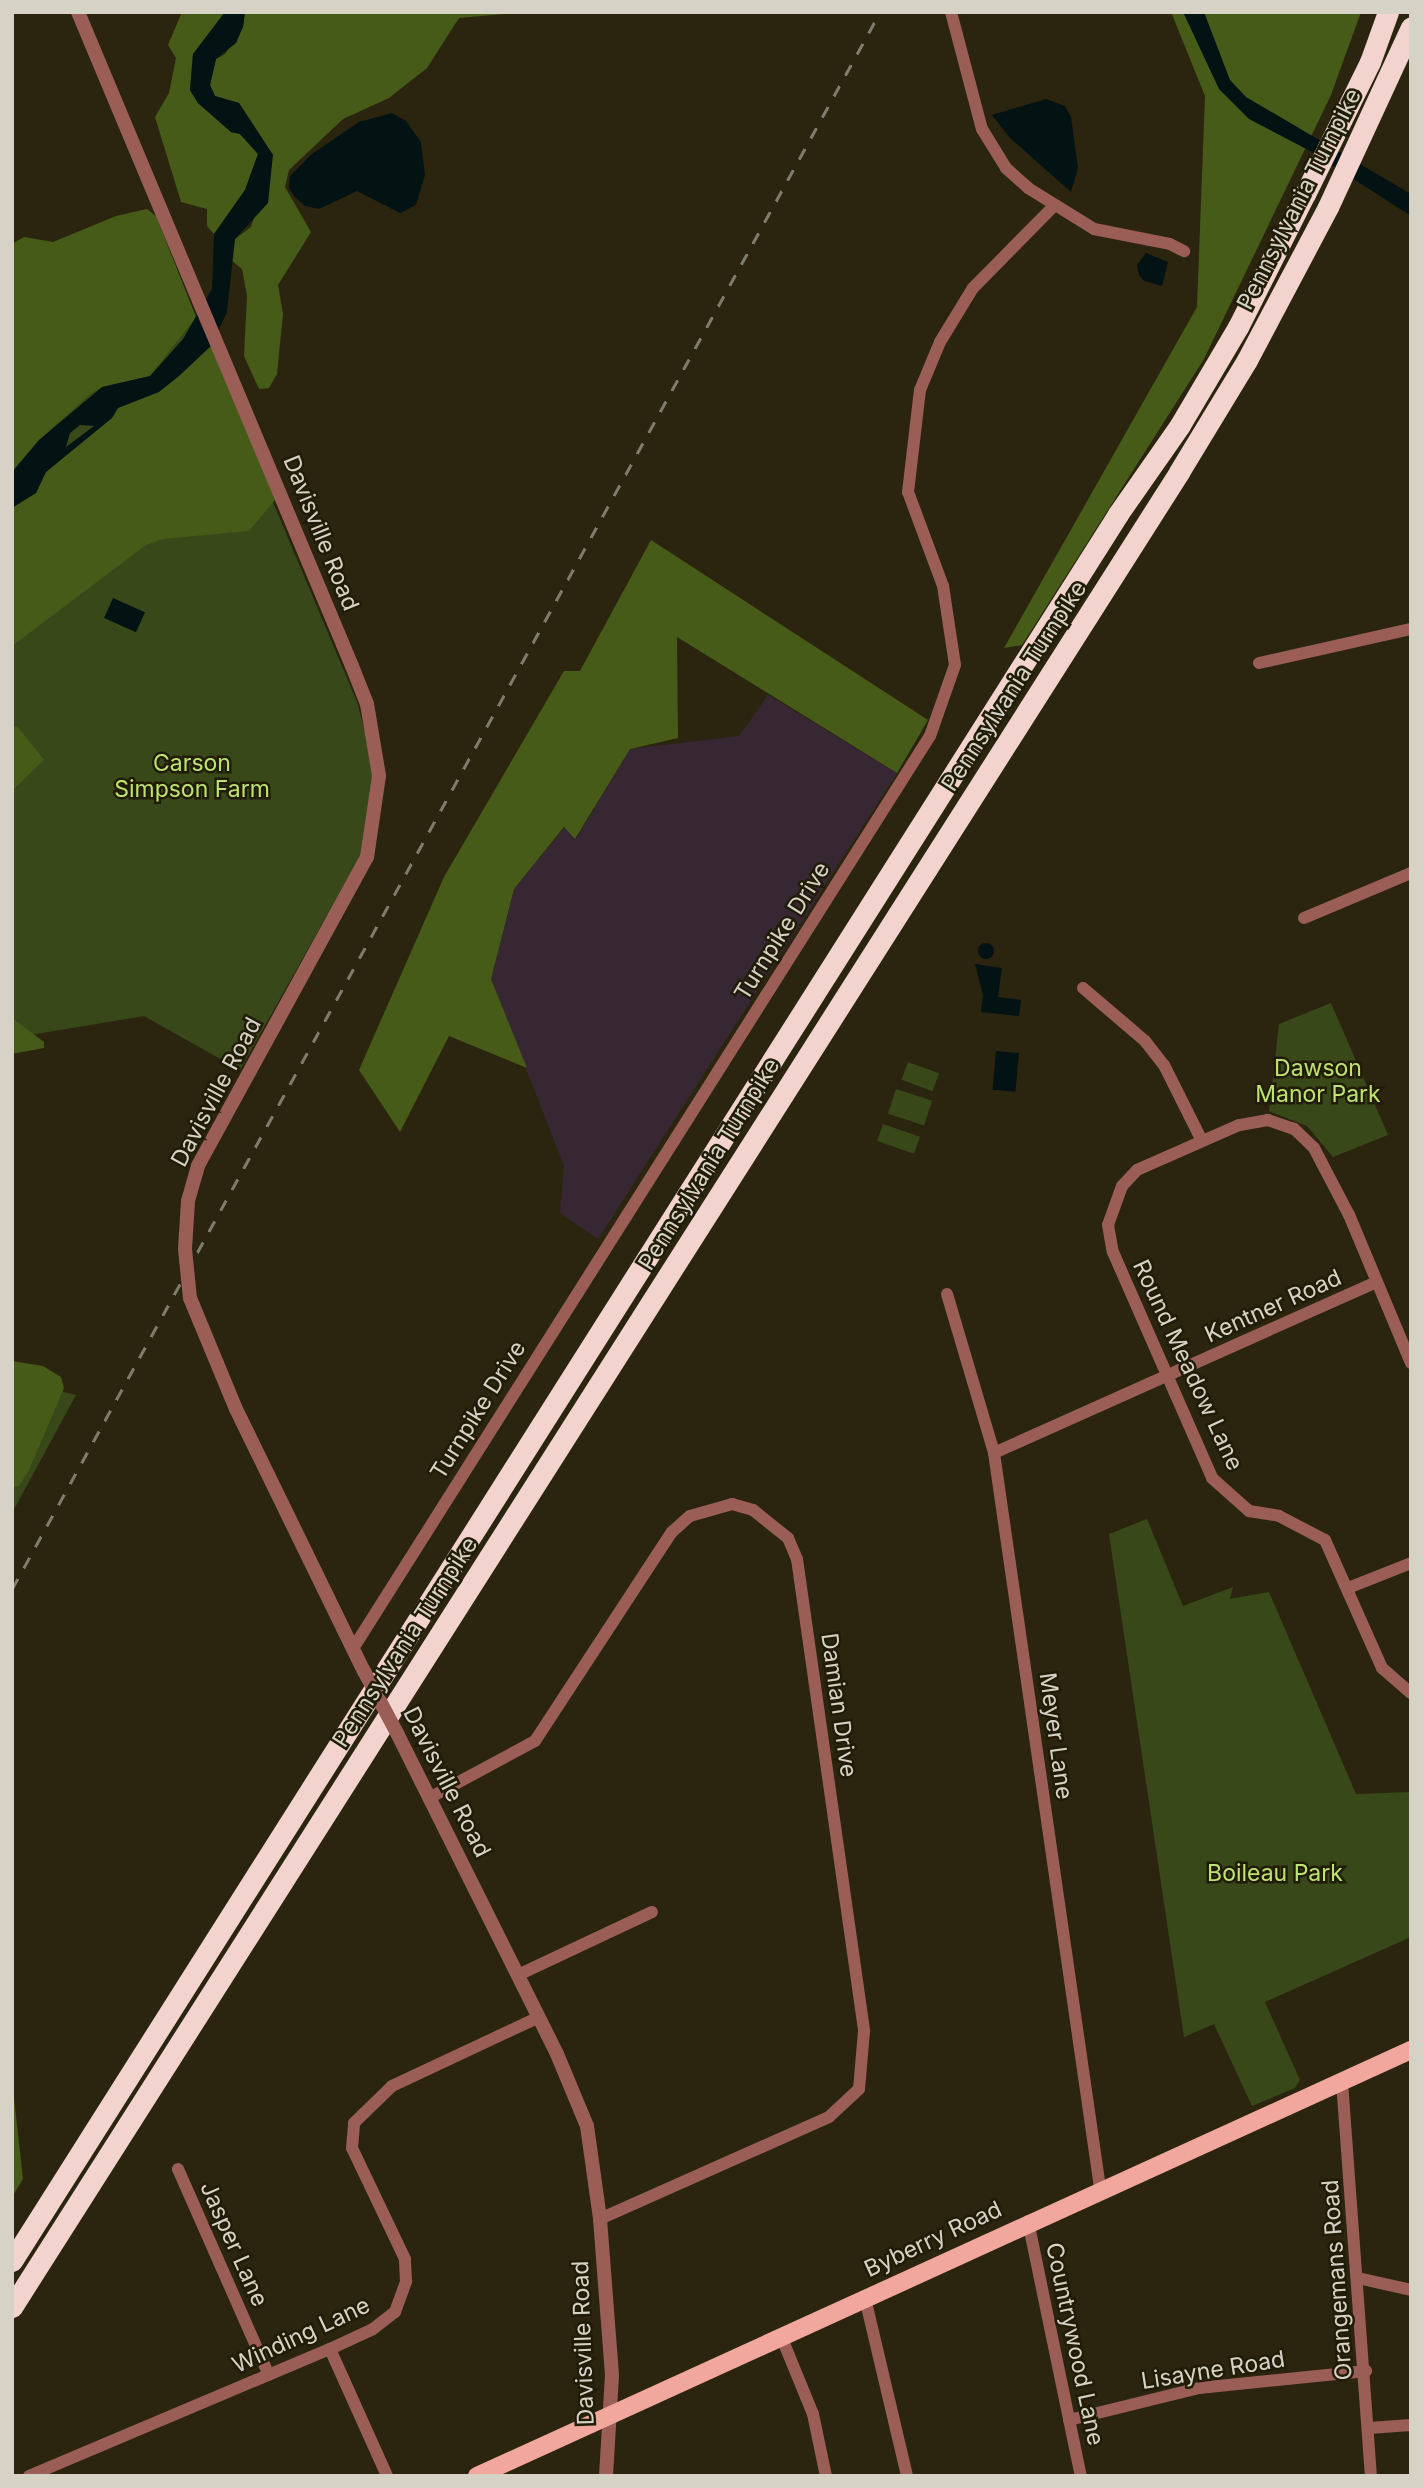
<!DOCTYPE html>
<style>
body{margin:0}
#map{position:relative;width:1423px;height:2488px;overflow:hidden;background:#2b2510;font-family:Inter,sans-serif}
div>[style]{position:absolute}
.industrial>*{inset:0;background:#362733}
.green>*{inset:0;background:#394819;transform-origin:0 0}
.forest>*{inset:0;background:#475b18}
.water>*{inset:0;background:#031314;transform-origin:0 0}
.round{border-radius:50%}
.minor>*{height:12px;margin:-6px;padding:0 6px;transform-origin:6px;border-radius:6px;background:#9a5e56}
.tertiary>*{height:14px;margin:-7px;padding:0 7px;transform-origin:7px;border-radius:7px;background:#9a5e56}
.primary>*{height:18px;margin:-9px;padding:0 9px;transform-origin:9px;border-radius:9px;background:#f2a79c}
.motorway>*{height:21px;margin:-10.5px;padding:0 10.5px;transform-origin:10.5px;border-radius:10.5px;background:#f2d3ce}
.rail>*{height:2.5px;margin-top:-1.25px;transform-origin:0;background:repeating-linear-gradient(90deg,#807c6b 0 12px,transparent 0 24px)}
.tertiary-bridge>*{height:14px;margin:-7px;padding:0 7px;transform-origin:7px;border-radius:7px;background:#9a5e56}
span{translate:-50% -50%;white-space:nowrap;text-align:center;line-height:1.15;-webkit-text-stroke:5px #211c07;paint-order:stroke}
.street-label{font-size:23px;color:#d6d3c6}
.park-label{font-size:23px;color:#bde371}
.frame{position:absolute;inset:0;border:14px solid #d6d3c6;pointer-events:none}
</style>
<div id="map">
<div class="industrial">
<div style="clip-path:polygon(768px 695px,897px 773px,598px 1239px,560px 1213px,564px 1166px,491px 979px,514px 889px,565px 827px,576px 839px,630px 749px,739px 736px)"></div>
</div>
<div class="green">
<div style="clip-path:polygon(155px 222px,357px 702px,374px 768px,363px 851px,240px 1070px,144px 1016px,12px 1038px,12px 284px)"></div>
<div style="clip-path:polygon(1331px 1003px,1388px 1135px,1333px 1157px,1307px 1126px,1269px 1111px,1279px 1024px)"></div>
<div style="left:908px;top:1062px;width:33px;height:19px;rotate:20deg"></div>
<div style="left:896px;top:1089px;width:38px;height:26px;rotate:18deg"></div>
<div style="left:883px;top:1124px;width:39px;height:18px;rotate:19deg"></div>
<div style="clip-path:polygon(12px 1379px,76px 1395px,12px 1513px)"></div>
<div style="clip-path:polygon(1147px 1519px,1183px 1606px,1233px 1587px,1230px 1599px,1269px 1592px,1356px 1794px,1411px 1792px,1411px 1937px,1265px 2002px,1300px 2080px,1295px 2088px,1252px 2106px,1214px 2024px,1184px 2037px,1109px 1534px)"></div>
</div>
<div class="forest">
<div style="clip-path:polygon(182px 12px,225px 12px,193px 54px,190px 90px,198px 103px,231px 132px,240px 134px,258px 154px,245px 190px,214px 234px,207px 226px,207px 209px,181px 202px,155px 117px,169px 93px,176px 58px,168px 45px)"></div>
<div style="clip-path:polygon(245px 12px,526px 12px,459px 18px,427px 68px,389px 98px,343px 119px,289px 170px,285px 187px,311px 232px,278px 285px,283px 314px,277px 374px,269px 388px,259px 389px,244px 356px,247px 296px,242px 269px,230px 259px,235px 239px,251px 227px,273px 155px,239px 103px,215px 96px,210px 85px,216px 59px,225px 54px,243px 27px)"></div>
<div style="clip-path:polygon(1171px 12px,1361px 12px,1331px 95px,1204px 359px,1022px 645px,1004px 648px,1197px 307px,1205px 96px)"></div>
<div style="clip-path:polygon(147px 209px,156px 216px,196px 317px,150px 376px,102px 387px,89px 395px,39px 440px,12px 472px,12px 244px,24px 237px,53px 242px,116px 216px)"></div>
<div style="clip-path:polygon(211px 346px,275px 500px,249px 531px,162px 539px,146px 545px,12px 646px,12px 508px,36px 493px,46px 472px,112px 418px,118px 408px,159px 392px)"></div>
<div style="clip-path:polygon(651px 540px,928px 720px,897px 773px,677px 637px,678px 738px,630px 749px,575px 839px,564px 827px,514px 889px,491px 979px,527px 1068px,449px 1036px,400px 1132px,359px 1070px,444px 877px,564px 671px,580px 671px)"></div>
<div style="clip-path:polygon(12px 726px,18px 727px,44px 760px,12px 791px)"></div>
<div style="clip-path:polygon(12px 1018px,44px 1042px,44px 1048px,12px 1054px)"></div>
<div style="clip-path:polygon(12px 1361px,43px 1366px,61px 1377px,64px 1388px,29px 1470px,19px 1486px,12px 1486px)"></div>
<div style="clip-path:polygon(12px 2080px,23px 2179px,12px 2197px)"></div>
</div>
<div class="water">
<div style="clip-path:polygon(evenodd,225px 12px,245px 12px,243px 27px,236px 43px,216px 59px,210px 85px,215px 96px,239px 103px,273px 155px,268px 203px,235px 239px,227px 312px,211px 346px,179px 376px,159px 392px,118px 408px,112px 418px,46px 472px,36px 493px,12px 508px,12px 472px,39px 440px,102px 387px,150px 376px,183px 339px,212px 289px,214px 234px,245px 190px,258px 154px,240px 134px,231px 132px,198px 103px,190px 90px,193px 54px,225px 12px,80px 425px,94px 426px,66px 447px,70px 433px,80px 425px)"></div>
<div style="clip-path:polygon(1183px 12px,1204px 12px,1230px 80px,1246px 97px,1411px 194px,1411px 216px,1310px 151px,1249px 119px,1219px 89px)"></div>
<div style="clip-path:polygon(1046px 99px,1065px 106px,1071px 117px,1078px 168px,1071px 192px,1010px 138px,992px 115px)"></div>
<div style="clip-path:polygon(392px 113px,406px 121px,421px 142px,425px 175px,416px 205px,400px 213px,357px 191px,319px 209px,305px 206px,295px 197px,289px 188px,290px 176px,312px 154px,359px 122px)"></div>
<div style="clip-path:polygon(1146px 253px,1168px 262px,1162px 286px,1144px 281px,1139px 275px,1137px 265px)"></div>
<div style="left:113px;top:598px;width:35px;height:22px;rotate:24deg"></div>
<div class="round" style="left:978px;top:943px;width:16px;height:16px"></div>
<div style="clip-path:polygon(975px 964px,1002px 968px,998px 997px,1021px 1000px,1019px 1016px,981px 1012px,983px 995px)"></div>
<div style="left:996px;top:1051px;width:23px;height:39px;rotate:5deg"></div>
</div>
<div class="minor">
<div style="left:951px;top:12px;width:121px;rotate:75.2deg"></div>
<div style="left:982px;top:129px;width:46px;rotate:58.4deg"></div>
<div style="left:1006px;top:168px;width:30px;rotate:42deg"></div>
<div style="left:1028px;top:188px;width:78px;rotate:31.8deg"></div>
<div style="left:1094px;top:229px;width:77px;rotate:11.2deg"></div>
<div style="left:1170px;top:244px;width:16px;rotate:27deg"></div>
<div style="left:1259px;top:663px;width:156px;rotate:-12.6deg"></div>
<div style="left:1304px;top:918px;width:116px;rotate:-22.8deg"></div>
<div style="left:1083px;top:988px;width:82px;rotate:40.5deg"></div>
<div style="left:1145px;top:1041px;width:31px;rotate:52deg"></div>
<div style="left:1164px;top:1065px;width:85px;rotate:63.4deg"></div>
<div style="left:947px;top:1294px;width:166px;rotate:73.5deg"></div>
<div style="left:994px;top:1453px;width:743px;rotate:81.79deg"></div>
<div style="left:1411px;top:1363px;width:160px;rotate:-112.7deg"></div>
<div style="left:1349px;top:1215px;width:76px;rotate:-117.6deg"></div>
<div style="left:1314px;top:1148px;width:28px;rotate:-136deg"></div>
<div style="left:1294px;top:1129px;width:28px;rotate:-161deg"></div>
<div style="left:1268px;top:1120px;width:29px;rotate:170deg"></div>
<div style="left:1239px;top:1125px;width:111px;rotate:156.2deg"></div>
<div style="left:1137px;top:1170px;width:22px;rotate:133deg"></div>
<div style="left:1122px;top:1186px;width:41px;rotate:109.7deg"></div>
<div style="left:1108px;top:1225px;width:27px;rotate:80deg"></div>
<div style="left:1113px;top:1252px;width:247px;rotate:66.3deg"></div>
<div style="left:1212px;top:1478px;width:50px;rotate:41.7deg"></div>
<div style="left:1249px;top:1511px;width:30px;rotate:9deg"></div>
<div style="left:1279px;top:1516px;width:52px;rotate:27.6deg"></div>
<div style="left:1325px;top:1540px;width:140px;rotate:66deg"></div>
<div style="left:1382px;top:1668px;width:38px;rotate:41deg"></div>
<div style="left:994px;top:1453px;width:419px;rotate:-24.1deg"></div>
<div style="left:1348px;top:1588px;width:68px;rotate:-21.6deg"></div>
<div style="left:354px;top:1647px;width:1078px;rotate:-57.7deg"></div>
<div style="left:930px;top:736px;width:75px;rotate:-70.6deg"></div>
<div style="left:955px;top:665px;width:80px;rotate:-98.6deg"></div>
<div style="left:943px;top:586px;width:100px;rotate:-110.4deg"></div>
<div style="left:908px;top:492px;width:103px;rotate:-83.3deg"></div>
<div style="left:920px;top:390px;width:52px;rotate:-67.4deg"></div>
<div style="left:940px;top:342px;width:63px;rotate:-58.6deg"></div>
<div style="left:973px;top:288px;width:115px;rotate:-45.4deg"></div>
<div style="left:431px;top:1797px;width:118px;rotate:-28.3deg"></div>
<div style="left:535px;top:1741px;width:250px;rotate:-56.8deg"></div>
<div style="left:672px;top:1532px;width:24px;rotate:-42deg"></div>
<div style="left:690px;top:1516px;width:44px;rotate:-15.9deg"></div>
<div style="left:732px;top:1504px;width:22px;rotate:16deg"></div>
<div style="left:753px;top:1510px;width:45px;rotate:38.7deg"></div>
<div style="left:788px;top:1538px;width:23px;rotate:67deg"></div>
<div style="left:797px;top:1559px;width:477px;rotate:81.9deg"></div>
<div style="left:864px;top:2031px;width:58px;rotate:94.9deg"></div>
<div style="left:859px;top:2089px;width:41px;rotate:137deg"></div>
<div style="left:829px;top:2117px;width:251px;rotate:156deg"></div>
<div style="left:518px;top:1975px;width:148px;rotate:-25.2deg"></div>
<div style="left:1342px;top:2082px;width:395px;rotate:85.8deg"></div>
<div style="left:178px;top:2169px;width:225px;rotate:66.2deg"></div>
<div style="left:1028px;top:2221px;width:260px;rotate:78.3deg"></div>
<div style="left:1358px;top:2278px;width:54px;rotate:12.8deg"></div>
<div style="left:865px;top:2298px;width:183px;rotate:76.7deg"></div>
<div style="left:781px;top:2336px;width:84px;rotate:67.7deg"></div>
<div style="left:813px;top:2414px;width:63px;rotate:78.2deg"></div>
<div style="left:330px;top:2349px;width:139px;rotate:65.8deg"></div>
<div style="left:1069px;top:2420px;width:134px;rotate:-13.8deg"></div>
<div style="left:1199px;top:2388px;width:168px;rotate:-5.8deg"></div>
<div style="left:1369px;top:2428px;width:42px;rotate:-4.1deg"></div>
<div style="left:29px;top:2476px;width:327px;rotate:-22.9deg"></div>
<div style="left:330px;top:2349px;width:47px;rotate:-24.9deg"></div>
<div style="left:373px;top:2329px;width:28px;rotate:-38deg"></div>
<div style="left:395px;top:2312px;width:33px;rotate:-70deg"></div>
<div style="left:406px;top:2281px;width:22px;rotate:-93deg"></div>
<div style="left:405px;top:2259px;width:123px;rotate:-115.5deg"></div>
<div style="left:352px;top:2148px;width:25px;rotate:-85deg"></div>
<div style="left:354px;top:2123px;width:53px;rotate:-44.2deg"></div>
<div style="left:392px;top:2086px;width:162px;rotate:-25.1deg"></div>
</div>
<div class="tertiary">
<div style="left:78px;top:12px;width:709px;rotate:67.27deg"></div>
<div style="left:352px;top:666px;width:41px;rotate:68.5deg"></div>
<div style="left:367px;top:704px;width:73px;rotate:80.5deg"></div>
<div style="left:379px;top:776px;width:82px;rotate:98.4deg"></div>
<div style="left:367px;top:857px;width:352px;rotate:118.7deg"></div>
<div style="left:198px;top:1166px;width:36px;rotate:106deg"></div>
<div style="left:188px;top:1201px;width:48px;rotate:93.6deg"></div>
<div style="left:190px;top:1298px;width:120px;rotate:67.5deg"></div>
<div style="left:236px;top:1409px;width:292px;rotate:64deg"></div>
<div style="left:398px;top:1735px;width:356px;rotate:63.5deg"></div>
<div style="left:557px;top:2054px;width:78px;rotate:67.4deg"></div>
<div style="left:587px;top:2126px;width:94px;rotate:82deg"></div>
<div style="left:600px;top:2219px;width:156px;rotate:85.6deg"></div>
<div style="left:612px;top:2375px;width:101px;rotate:93.4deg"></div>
</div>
<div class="primary">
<div style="left:477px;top:2476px;width:1027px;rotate:-24.52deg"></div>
</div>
<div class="motorway">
<div style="left:12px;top:2261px;width:2068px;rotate:-57.66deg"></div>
<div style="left:1118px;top:514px;width:108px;rotate:-55.1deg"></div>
<div style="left:1180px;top:425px;width:114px;rotate:-59.4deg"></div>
<div style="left:1238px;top:327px;width:149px;rotate:-63.3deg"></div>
<div style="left:1305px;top:194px;width:147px;rotate:-63.8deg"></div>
<div style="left:1370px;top:62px;width:53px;rotate:-70.2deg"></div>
<div style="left:12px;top:2307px;width:2175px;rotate:-57.54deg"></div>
<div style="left:1179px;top:472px;width:131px;rotate:-58.7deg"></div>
<div style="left:1247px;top:360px;width:173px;rotate:-62.1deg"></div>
<div style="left:1328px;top:207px;width:198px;rotate:-65.2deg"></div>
</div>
<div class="rail">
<div style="left:12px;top:1589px;width:1800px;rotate:-61.17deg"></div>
</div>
<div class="tertiary-bridge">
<div style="left:185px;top:1249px;width:49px;rotate:84.2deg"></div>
<div style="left:364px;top:1671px;width:72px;rotate:62deg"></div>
</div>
<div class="street-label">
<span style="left:1299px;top:199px;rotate:-63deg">Pennsylvania Turnpike</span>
<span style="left:321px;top:533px;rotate:68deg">Davisville Road</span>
<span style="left:1014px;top:686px;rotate:-57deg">Pennsylvania Turnpike</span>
<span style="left:782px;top:931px;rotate:-58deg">Turnpike Drive</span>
<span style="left:216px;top:1092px;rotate:-62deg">Davisville Road</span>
<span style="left:709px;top:1164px;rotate:-58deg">Pennsylvania Turnpike</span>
<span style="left:1273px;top:1306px;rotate:-24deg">Kentner Road</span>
<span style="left:1188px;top:1365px;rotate:65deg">Round Meadow Lane</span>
<span style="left:478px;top:1410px;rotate:-58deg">Turnpike Drive</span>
<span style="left:405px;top:1642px;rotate:-57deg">Pennsylvania Turnpike</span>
<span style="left:839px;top:1705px;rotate:82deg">Damian Drive</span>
<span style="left:1056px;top:1736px;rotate:82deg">Meyer Lane</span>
<span style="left:447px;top:1782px;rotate:63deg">Davisville Road</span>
<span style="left:933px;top:2239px;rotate:-25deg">Byberry Road</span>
<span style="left:234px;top:2244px;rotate:66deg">Jasper Lane</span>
<span style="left:1337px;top:2280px;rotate:-94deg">Orangemans Road</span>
<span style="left:301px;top:2335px;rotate:-25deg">Winding Lane</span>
<span style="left:583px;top:2343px;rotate:-92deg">Davisville Road</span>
<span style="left:1075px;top:2344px;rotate:78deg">Countrywood Lane</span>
<span style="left:1213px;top:2370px;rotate:-9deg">Lisayne Road</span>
</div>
<div class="park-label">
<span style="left:192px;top:776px">Carson<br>Simpson Farm</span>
<span style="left:1318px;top:1081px">Dawson<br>Manor Park</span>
<span style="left:1275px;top:1873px">Boileau Park</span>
</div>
<div class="frame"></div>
</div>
